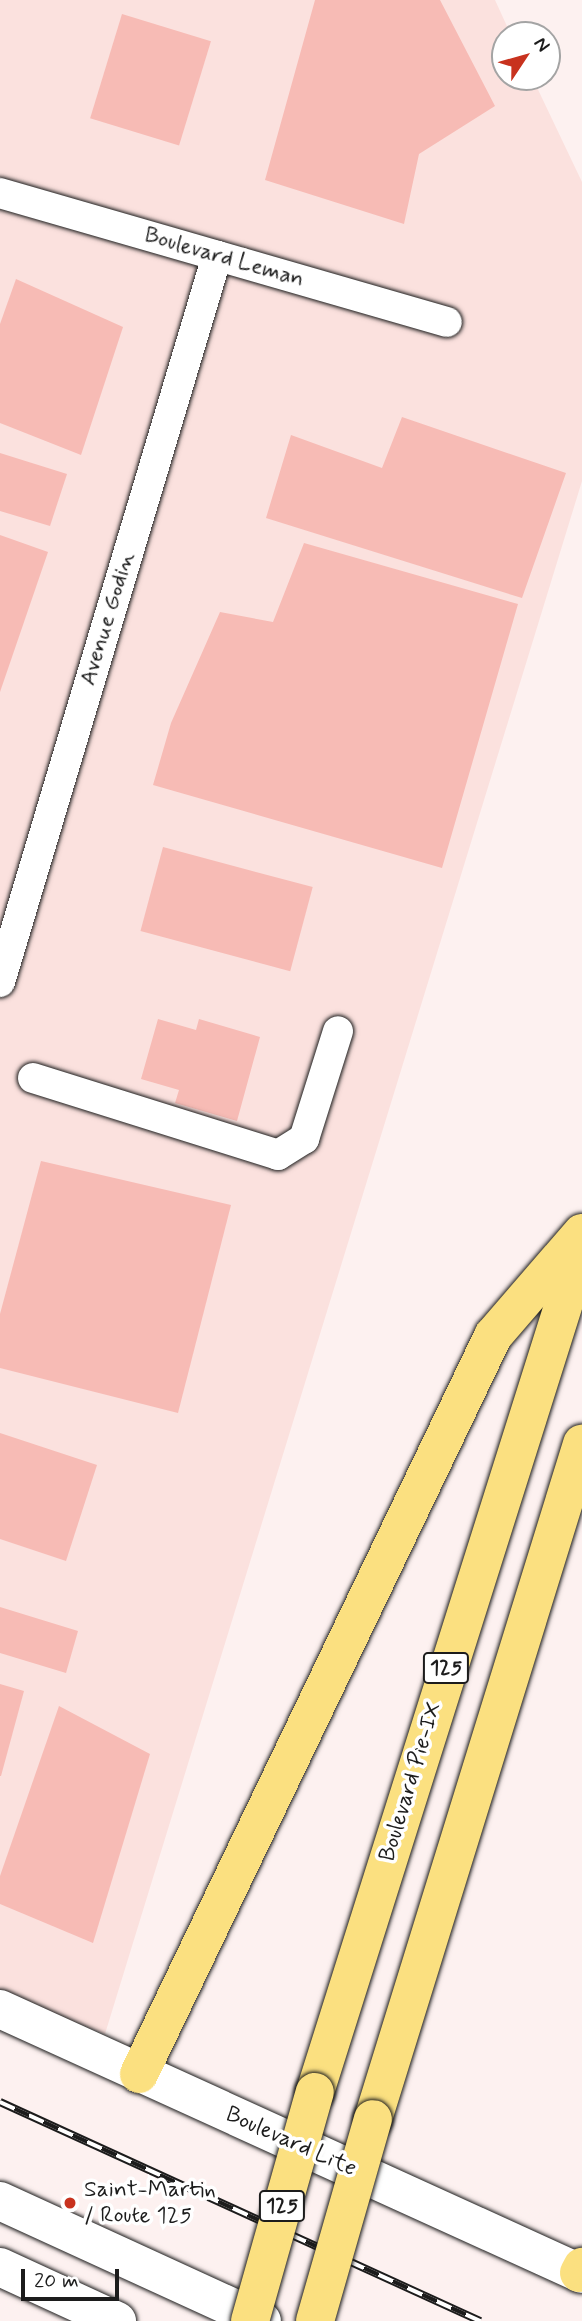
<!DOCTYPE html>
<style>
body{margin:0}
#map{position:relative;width:582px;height:2321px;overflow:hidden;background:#fdf1f0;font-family:Mynerve,sans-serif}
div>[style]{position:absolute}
.built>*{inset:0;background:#fbe1de}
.building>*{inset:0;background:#f7bbb5;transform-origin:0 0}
.roads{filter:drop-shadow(0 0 2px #1c1c1c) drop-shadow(0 0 2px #1c1c1c)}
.minor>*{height:30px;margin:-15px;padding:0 15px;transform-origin:15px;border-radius:15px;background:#fff}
.tertiary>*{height:38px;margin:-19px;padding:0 19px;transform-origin:19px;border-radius:19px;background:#fff}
.secondary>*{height:38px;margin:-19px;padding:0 19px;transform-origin:19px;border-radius:19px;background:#fff}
.trunk>*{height:38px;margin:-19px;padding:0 19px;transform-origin:19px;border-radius:19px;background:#fbe080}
.rail>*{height:8px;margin-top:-4px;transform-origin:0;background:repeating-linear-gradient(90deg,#fff 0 16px,#1c1c1c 0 32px);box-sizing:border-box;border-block:2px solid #1c1c1c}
.bridges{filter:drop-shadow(0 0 2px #1c1c1c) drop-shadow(0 0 2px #1c1c1c)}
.trunk-bridge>*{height:38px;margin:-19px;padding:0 19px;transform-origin:19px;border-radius:19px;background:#fbe080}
.dots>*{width:19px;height:19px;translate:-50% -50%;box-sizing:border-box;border:4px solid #fff;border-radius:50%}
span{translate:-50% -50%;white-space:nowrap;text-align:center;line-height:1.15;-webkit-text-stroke:7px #fff;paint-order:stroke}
.shield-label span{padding:2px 5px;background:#fff;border:2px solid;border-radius:5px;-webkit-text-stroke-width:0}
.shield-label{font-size:21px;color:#1c1c1c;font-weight:700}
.street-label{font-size:23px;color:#1c1c1c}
.poi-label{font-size:23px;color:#1c1c1c}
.left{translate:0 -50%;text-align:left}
.north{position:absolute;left:491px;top:21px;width:70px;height:70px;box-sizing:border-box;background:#fff;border:2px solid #a4a4a4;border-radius:50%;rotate:54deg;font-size:19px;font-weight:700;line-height:28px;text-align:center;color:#1c1c1c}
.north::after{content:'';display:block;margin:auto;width:24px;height:32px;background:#c8321e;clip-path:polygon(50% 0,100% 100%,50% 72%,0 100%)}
.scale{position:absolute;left:21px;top:2269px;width:98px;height:32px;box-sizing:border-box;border:4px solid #1c1c1c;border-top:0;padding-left:9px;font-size:21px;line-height:24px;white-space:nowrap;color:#1c1c1c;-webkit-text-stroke:5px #fff;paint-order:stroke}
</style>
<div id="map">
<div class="built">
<div style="clip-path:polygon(0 0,495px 0,511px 35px,505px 35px,505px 77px,532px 77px,582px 182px,582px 481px,105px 2034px,0 1993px)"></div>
</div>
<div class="building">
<div style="clip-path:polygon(315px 0,440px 0,495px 106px,419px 154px,404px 224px,265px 180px)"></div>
<div style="left:122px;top:14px;width:93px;height:109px;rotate:17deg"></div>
<div style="clip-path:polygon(16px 279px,123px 327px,81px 455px,0 423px,0 324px)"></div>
<div style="clip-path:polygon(402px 417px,566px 473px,522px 598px,266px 518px,291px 435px,382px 468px)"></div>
<div style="clip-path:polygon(0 453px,67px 474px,50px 526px,0 511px)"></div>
<div style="clip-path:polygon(0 535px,48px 552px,0 692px)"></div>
<div style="clip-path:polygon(304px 543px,518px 604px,442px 868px,153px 785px,171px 723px,220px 612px,273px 622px)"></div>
<div style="left:163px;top:847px;width:155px;height:87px;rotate:15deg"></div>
<div style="clip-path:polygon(158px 1019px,196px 1030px,199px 1019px,260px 1037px,237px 1121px,175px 1103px,179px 1090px,141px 1079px)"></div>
<div style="clip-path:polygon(41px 1161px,231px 1205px,178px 1413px,0 1368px,0 1314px)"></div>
<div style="clip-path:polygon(0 1433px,97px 1465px,66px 1561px,0 1539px)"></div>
<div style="clip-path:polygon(0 1607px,78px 1631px,66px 1673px,0 1653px)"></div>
<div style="clip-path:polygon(0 1684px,24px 1691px,1px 1776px,0 1776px)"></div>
<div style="clip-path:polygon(59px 1706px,150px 1754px,93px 1943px,0 1904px,0 1876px)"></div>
</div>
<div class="roads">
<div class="minor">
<div style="left:0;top:193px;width:465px;rotate:16.1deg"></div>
<div style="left:0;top:982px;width:758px;rotate:-73.36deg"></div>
<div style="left:33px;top:1078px;width:257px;rotate:17.4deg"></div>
<div style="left:278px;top:1155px;width:31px;rotate:-32deg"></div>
<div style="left:304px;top:1139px;width:113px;rotate:-72.5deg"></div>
</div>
<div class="tertiary">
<div style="left:0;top:2009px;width:639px;rotate:24.48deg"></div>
</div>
<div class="secondary">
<div style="left:0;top:2201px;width:288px;rotate:24.6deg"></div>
<div style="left:0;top:2267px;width:129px;rotate:24.8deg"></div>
</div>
<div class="trunk">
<div style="left:139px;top:2074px;width:819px;rotate:-64.37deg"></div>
<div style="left:493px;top:1336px;width:136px;rotate:-49.2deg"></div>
<div style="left:315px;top:2092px;width:887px;rotate:-72.48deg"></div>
<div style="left:373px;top:2119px;width:707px;rotate:-72.8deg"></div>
<div style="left:579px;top:2273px;width:7px;rotate:-63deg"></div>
</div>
</div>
<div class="rail">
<div style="left:0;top:2102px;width:528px;rotate:24.52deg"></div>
</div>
<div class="bridges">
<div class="trunk-bridge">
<div style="left:250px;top:2321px;width:238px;rotate:-74.2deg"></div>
<div style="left:315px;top:2321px;width:210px;rotate:-74deg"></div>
</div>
</div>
<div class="dots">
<div style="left:70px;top:2203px;background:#c8321e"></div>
</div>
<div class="shield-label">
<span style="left:446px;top:1668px">125</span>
<span style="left:282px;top:2206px">125</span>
</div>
<div class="street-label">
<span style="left:224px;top:258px;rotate:16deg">Boulevard Leman</span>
<span style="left:108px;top:619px;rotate:-73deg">Avenue Godin</span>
<span style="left:411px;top:1782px;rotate:-73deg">Boulevard Pie-IX</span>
<span style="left:291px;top:2142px;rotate:24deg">Boulevard Lite</span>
</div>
<div class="poi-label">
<span class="left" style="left:84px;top:2203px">Saint-Martin<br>/ Route 125</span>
</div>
<div class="north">N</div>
<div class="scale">20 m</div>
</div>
